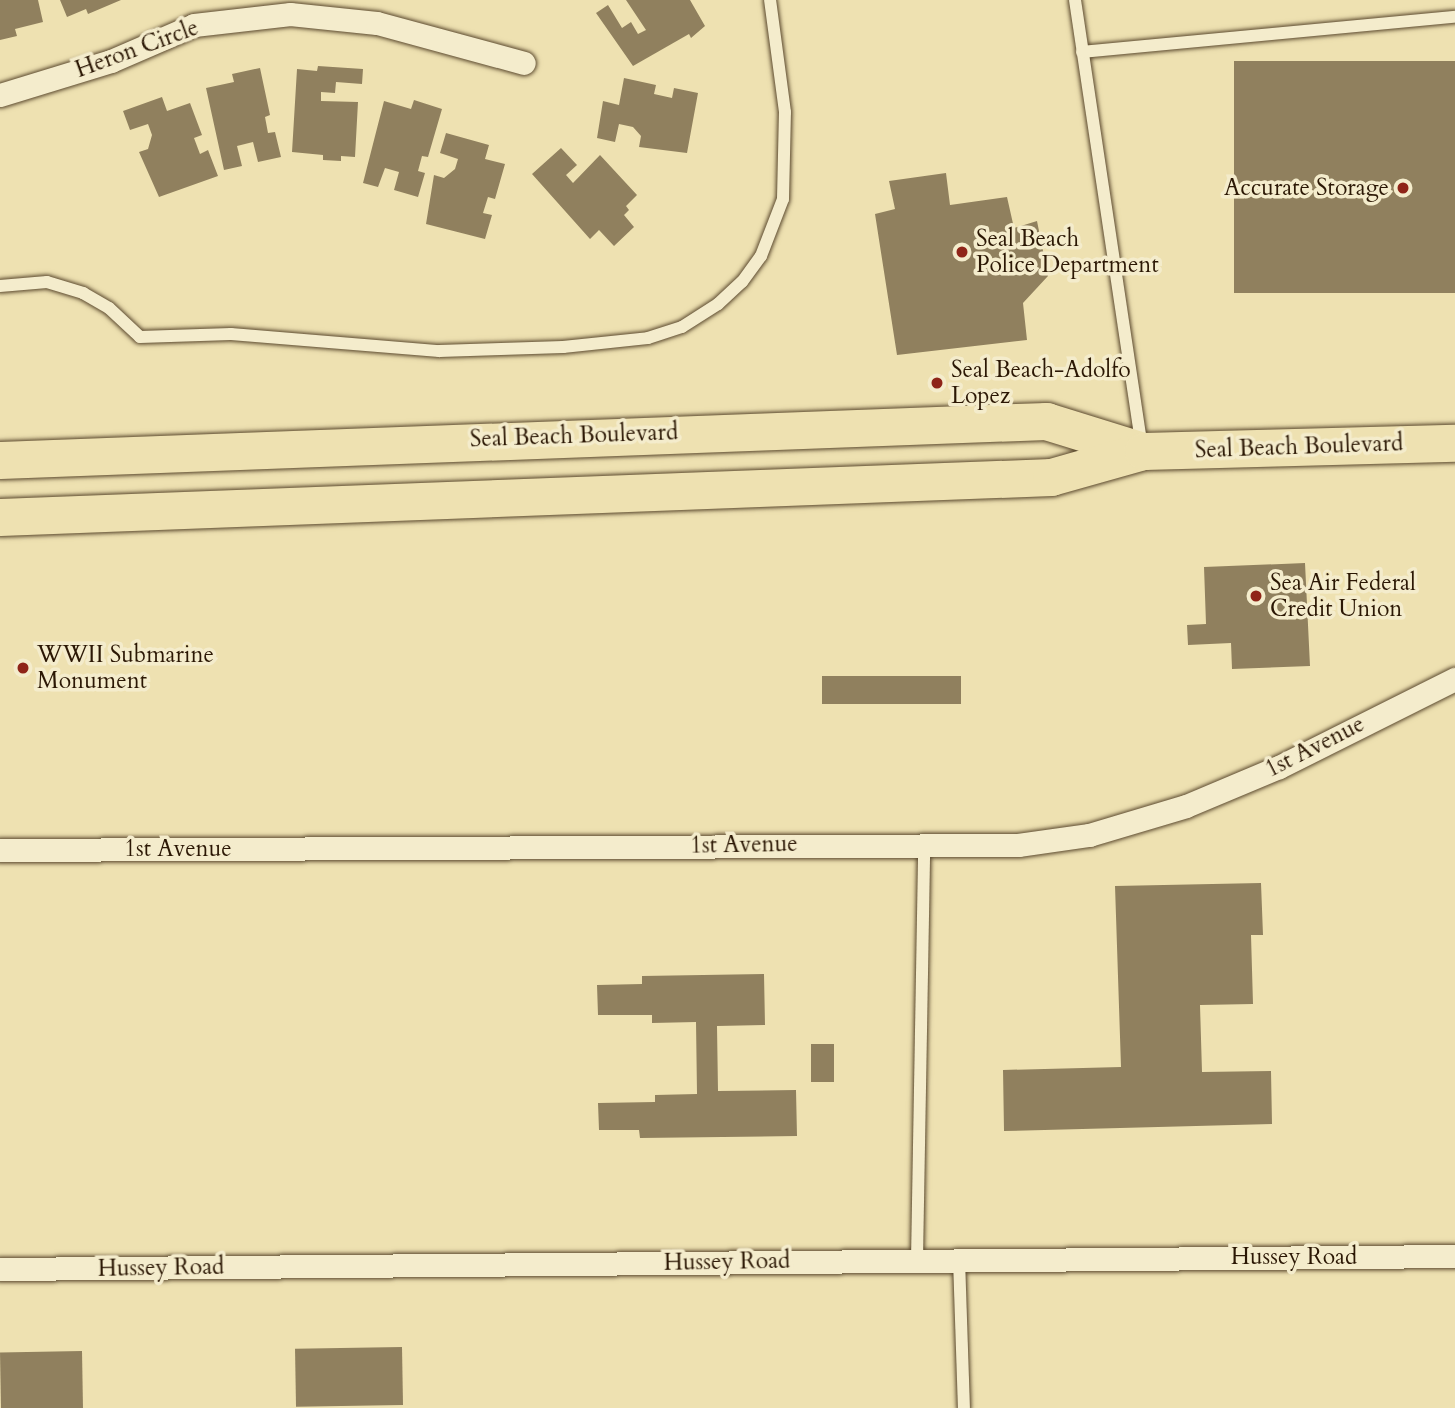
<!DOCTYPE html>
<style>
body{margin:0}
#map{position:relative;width:1455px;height:1408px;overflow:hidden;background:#eee1b1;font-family:Cardo,serif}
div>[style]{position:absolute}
.building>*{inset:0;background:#90805e;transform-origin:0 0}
.roads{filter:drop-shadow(0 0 2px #5c4a2f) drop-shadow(0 0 2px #5c4a2f)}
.service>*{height:12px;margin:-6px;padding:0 6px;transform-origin:6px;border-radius:6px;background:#f4eccc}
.minor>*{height:23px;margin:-11.5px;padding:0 11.5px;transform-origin:11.5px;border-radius:11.5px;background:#f4eccc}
.primary>*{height:37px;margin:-18.5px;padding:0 18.5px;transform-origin:18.5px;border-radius:18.5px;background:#eee1b1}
.dots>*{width:19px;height:19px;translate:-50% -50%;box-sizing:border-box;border:4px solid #f4eccc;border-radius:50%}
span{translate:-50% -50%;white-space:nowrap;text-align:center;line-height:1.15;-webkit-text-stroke:7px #f4eccc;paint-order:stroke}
.street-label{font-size:23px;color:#2b1704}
.poi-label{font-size:23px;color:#2b1704}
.right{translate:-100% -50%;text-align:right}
.left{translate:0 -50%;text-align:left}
</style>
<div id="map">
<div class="building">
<div style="clip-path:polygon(0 0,38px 0,43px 22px,15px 29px,17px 36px,0 40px)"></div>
<div style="clip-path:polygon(60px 0,121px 0,88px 14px,86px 9px,67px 17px)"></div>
<div style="clip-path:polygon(626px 0,690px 0,705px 26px,691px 38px,689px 34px,633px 66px,596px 13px,608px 5px,622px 28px,631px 22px,638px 34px,646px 30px)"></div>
<div style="left:1455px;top:61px;width:232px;height:221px;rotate:90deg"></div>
<div style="clip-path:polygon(318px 66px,363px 69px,362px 84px,336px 82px,335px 93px,321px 92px,321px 101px,358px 102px,355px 157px,341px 156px,341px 161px,323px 160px,323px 155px,292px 152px,297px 69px,317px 71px)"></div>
<div style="clip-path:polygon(260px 68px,270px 115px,265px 117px,268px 133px,275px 132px,281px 157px,258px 162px,253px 142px,237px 146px,242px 166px,224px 170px,206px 88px,234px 82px,232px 74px)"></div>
<div style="clip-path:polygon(624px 78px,656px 85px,654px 94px,672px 98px,674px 88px,698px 93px,687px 153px,639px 147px,641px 136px,633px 127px,619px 124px,615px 142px,597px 138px,603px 101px,619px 105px)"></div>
<div style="clip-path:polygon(162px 97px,167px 111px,190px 103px,202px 135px,194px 138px,200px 154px,208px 150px,218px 176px,159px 197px,139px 152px,148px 149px,152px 135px,148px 124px,130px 130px,123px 111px)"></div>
<div style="clip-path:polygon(414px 100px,442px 109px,428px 157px,422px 156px,418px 171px,425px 173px,418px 197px,394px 190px,399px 172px,385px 168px,378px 187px,363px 183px,384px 101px,411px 109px)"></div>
<div style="clip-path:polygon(446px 133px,489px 145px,485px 159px,505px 164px,495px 199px,488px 197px,483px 213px,492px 215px,485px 239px,426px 224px,434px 175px,444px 178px,455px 169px,458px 159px,440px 153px)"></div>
<div style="clip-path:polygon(561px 148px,577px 165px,566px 175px,573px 183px,600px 155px,637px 195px,626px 206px,629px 210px,624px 215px,634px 227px,614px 246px,599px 230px,590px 239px,532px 174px)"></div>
<div style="clip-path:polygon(946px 173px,950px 205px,1007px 197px,1014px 228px,1037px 221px,1048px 276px,1023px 303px,1027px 340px,897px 355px,875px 214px,895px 209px,889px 181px)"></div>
<div style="clip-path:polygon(1305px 563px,1310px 666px,1232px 669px,1231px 643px,1188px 645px,1187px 625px,1206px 624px,1204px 567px)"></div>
<div style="left:822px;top:676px;width:139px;height:28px"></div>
<div style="clip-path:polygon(1261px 883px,1263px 935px,1251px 935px,1253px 1004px,1200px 1005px,1202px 1072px,1271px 1071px,1272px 1124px,1004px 1131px,1003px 1070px,1121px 1067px,1115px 886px)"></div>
<div style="clip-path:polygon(764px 974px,765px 1025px,717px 1026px,718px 1091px,796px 1090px,797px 1136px,640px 1138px,639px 1130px,599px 1130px,598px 1103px,655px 1102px,655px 1095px,697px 1094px,696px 1022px,652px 1023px,652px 1015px,598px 1015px,597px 985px,642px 984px,642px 976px)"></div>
<div style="left:811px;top:1044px;width:23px;height:38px"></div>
<div style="left:402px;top:1347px;width:58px;height:107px;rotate:89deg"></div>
<div style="left:82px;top:1351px;width:57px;height:82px;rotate:89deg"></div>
</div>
<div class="roads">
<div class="service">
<div style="left:1075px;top:0;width:452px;rotate:81.5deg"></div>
<div style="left:1082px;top:52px;width:375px;rotate:-5.4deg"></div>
<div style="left:0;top:286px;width:47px;rotate:-4.9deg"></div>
<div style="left:47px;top:282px;width:38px;rotate:17deg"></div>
<div style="left:83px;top:293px;width:30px;rotate:30deg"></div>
<div style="left:109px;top:308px;width:42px;rotate:43.1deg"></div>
<div style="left:140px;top:337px;width:91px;rotate:-1.9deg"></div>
<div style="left:231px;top:334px;width:209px;rotate:4.7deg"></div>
<div style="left:439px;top:351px;width:124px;rotate:-1.8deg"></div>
<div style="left:563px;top:347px;width:85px;rotate:-6deg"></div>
<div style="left:648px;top:338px;width:36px;rotate:-18deg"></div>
<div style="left:682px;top:327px;width:43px;rotate:-32.6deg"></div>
<div style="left:718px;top:304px;width:33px;rotate:-43deg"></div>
<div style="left:742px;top:282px;width:32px;rotate:-54deg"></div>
<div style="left:761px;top:256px;width:61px;rotate:-68.9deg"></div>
<div style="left:783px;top:199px;width:87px;rotate:-88.7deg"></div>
<div style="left:785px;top:112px;width:113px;rotate:-97.6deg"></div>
<div style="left:959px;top:1259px;width:149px;rotate:88.1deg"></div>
<div style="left:917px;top:1260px;width:417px;rotate:-89deg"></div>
</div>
<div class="minor">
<div style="left:0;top:95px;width:116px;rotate:-17deg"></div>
<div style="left:111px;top:61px;width:90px;rotate:-23.4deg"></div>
<div style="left:194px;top:25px;width:97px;rotate:-6.5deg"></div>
<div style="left:290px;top:14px;width:87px;rotate:5.9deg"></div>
<div style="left:377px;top:23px;width:152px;rotate:15.2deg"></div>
<div style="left:0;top:850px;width:1018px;rotate:-0.28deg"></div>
<div style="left:1018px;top:845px;width:72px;rotate:-8deg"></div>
<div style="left:1089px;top:835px;width:101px;rotate:-16.6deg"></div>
<div style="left:1186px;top:806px;width:101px;rotate:-22.8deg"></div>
<div style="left:1279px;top:767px;width:197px;rotate:-26.6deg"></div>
<div style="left:0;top:1269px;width:1455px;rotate:-0.51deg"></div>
</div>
<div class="primary">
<div style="left:0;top:460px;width:1047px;rotate:-2.14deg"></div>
<div style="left:1046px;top:421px;width:102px;rotate:17.2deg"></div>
<div style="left:0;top:517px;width:1052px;rotate:-2.18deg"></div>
<div style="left:1051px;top:477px;width:96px;rotate:-15.8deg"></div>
<div style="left:1143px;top:451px;width:312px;rotate:-1.5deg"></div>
</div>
</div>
<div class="dots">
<div style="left:1403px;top:188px;background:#8f2418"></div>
<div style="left:962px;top:252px;background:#8f2418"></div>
<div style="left:937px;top:383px;background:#8f2418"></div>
<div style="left:1256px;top:596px;background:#8f2418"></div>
<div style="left:23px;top:668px;background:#8f2418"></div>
</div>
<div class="street-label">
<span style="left:137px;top:49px;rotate:-20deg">Heron Circle</span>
<span style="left:574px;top:436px;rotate:-2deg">Seal Beach Boulevard</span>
<span style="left:1299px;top:447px;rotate:-2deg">Seal Beach Boulevard</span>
<span style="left:1315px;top:747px;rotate:-27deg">1st Avenue</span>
<span style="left:744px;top:845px;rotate:-1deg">1st Avenue</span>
<span style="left:178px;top:849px">1st Avenue</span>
<span style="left:1294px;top:1257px">Hussey Road</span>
<span style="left:727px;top:1262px;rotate:-1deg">Hussey Road</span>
<span style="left:161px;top:1268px;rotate:-1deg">Hussey Road</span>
</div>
<div class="poi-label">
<span class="right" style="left:1389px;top:188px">Accurate Storage</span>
<span class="left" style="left:976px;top:252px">Seal Beach<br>Police Department</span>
<span class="left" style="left:951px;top:383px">Seal Beach-Adolfo<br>Lopez</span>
<span class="left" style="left:1270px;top:596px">Sea Air Federal<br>Credit Union</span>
<span class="left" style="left:37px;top:668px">WWII Submarine<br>Monument</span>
</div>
</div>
